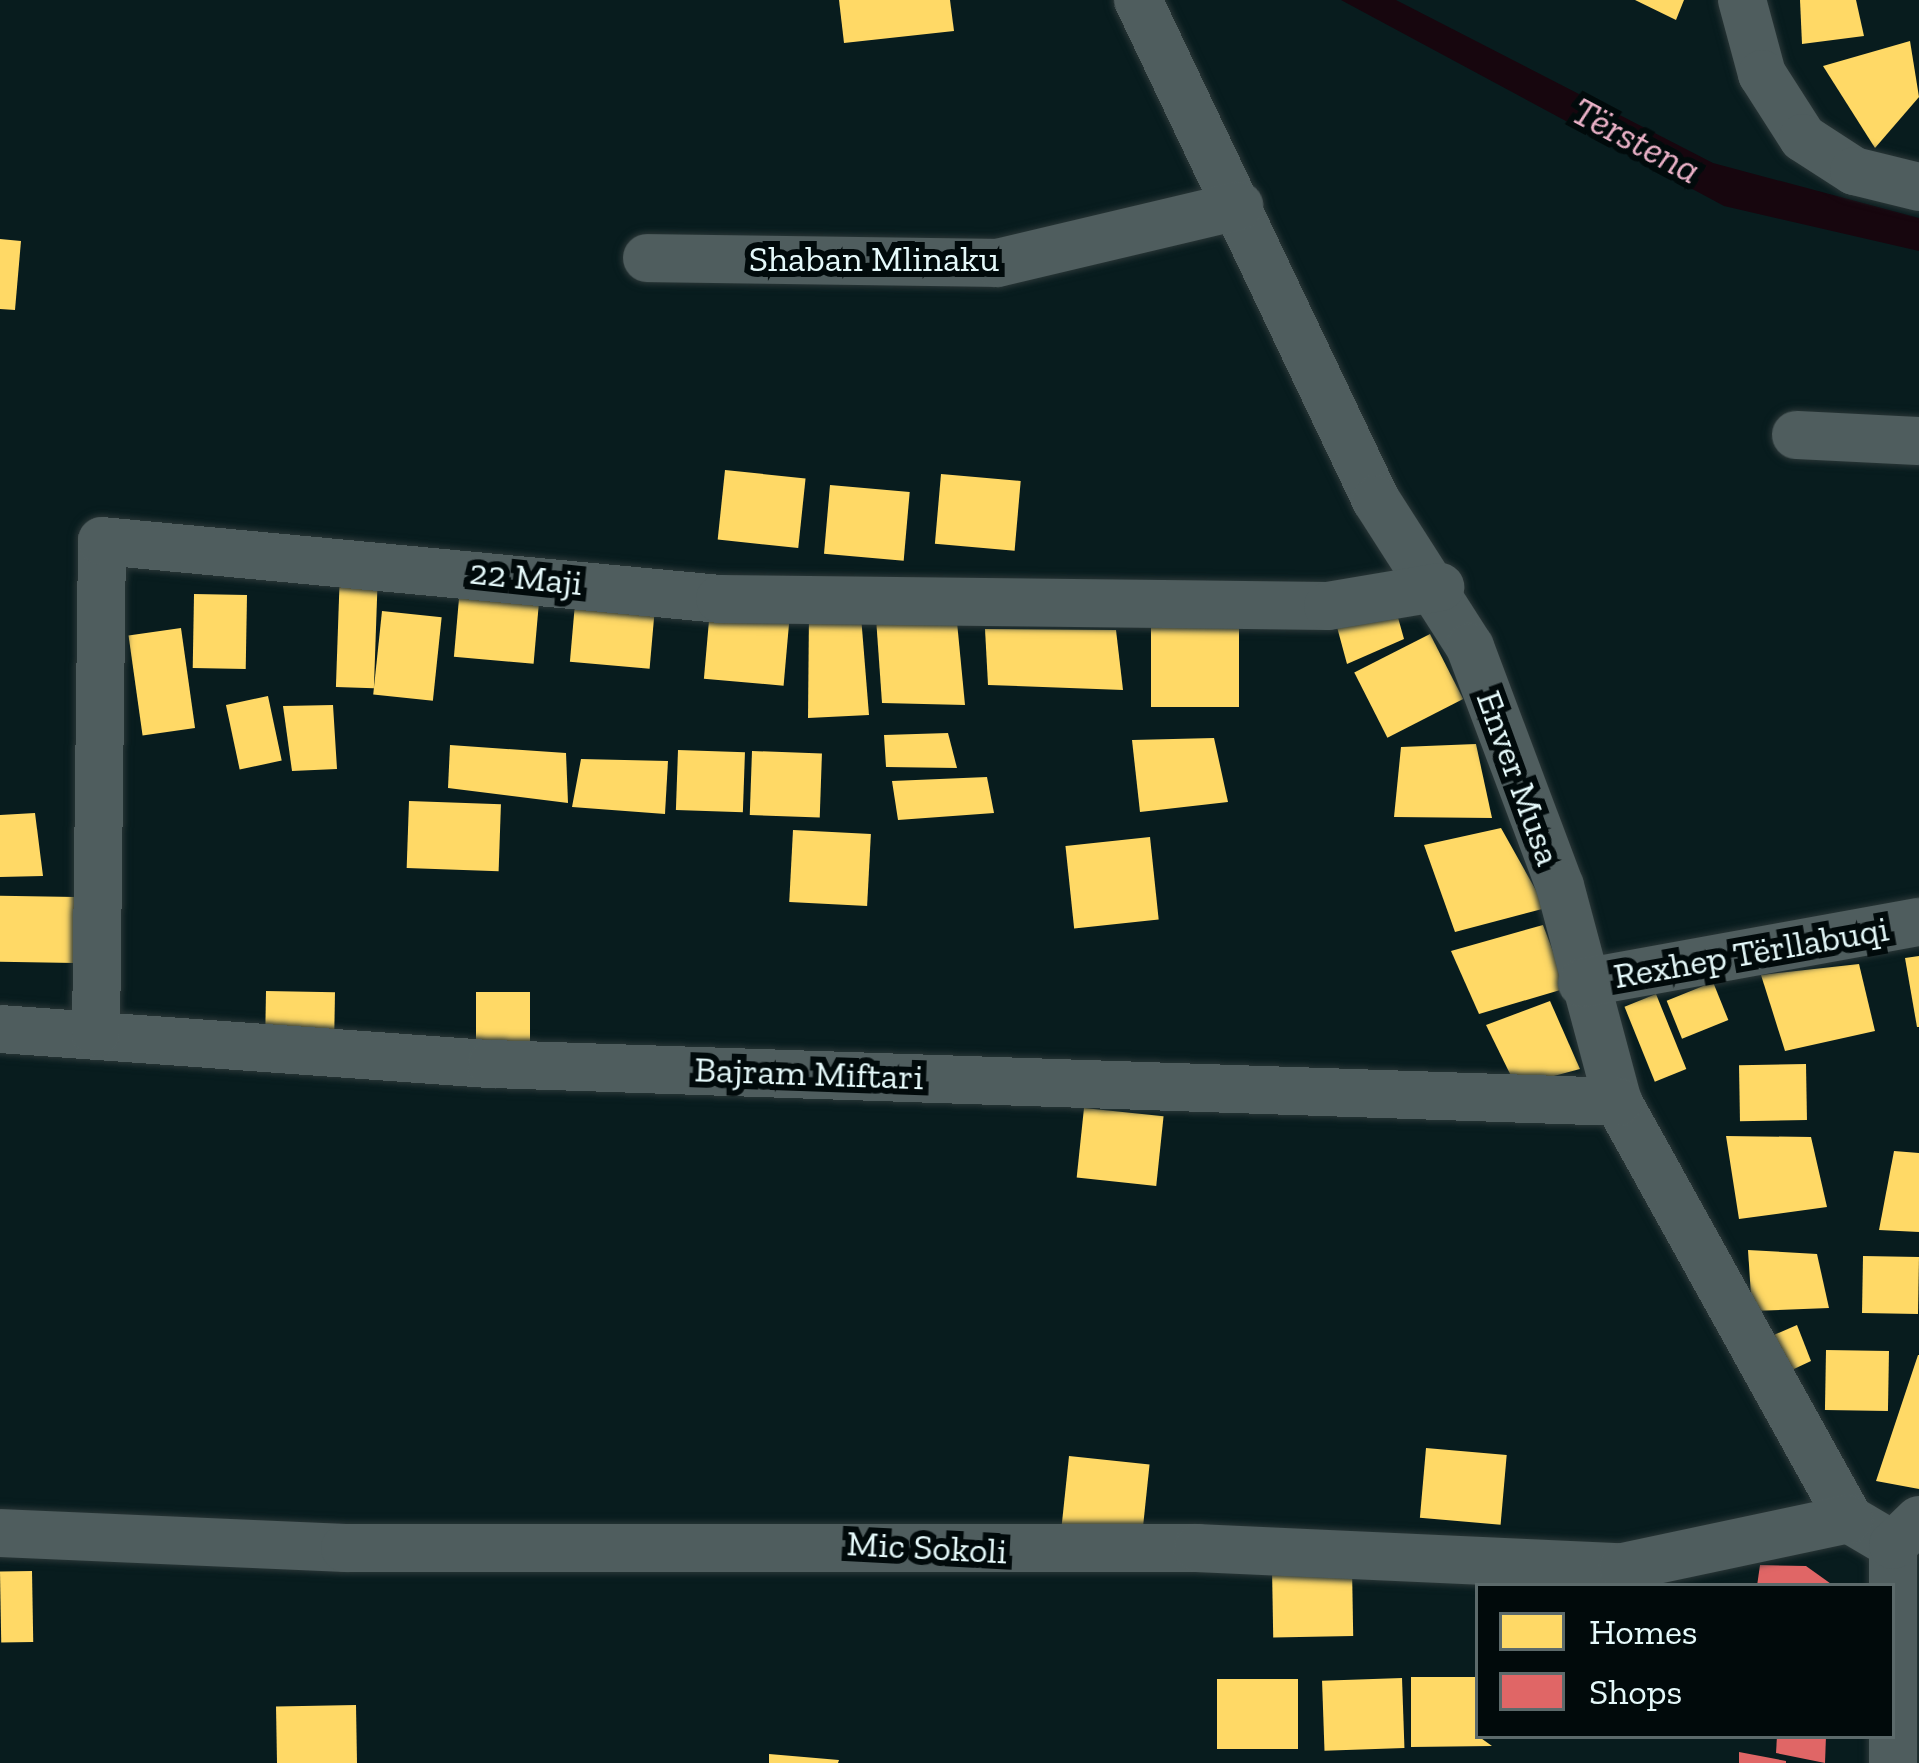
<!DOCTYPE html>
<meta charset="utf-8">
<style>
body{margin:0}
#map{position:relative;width:1919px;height:1763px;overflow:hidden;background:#081c1e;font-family:"Zilla Slab",serif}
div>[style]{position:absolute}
.water>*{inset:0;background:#17060e}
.homes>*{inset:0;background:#ffd966;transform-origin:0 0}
.shops>*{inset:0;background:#e06666}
.roads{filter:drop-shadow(0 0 3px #2a3637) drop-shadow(0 0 3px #2a3637)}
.minor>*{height:48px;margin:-24px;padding:0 24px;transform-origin:24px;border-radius:24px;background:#4f5d5e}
span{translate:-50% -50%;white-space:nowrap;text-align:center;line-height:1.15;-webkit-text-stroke:12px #010a0b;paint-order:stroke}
.street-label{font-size:36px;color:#e5f9fa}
.water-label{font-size:39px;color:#eab1c7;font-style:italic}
.legend{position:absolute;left:1475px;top:1583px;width:420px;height:156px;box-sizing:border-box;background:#010a0b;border:3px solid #5c6a6b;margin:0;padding:15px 21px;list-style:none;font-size:36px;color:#e5f9fa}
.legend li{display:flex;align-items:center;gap:24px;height:60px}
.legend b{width:60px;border:3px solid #5c6a6b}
</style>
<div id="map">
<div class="water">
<div style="clip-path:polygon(1341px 0,1396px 0,1713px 163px,1919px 218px,1919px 251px,1724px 206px)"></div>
</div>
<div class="homes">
<div style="clip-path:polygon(839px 0,950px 0,954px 31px,844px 43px)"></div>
<div style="clip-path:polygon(1635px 0,1684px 0,1676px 20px)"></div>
<div style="clip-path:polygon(1800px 0,1856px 0,1864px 36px,1802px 44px)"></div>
<div style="clip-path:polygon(1910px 41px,1919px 97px,1875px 148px,1823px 66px)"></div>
<div style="clip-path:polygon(0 239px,21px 241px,15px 310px,0 309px)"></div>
<div style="left:725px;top:470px;width:81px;height:70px;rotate:6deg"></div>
<div style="left:941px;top:474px;width:80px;height:70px;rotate:5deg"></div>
<div style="left:830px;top:485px;width:80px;height:69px;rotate:5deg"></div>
<div style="left:340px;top:570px;width:38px;height:117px;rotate:2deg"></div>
<div style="left:460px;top:587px;width:80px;height:70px;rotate:5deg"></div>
<div style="left:576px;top:592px;width:80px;height:70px;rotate:5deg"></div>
<div style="left:247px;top:595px;width:74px;height:53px;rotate:91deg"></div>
<div style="left:710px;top:609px;width:80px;height:70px;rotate:5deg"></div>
<div style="left:382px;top:611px;width:60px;height:84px;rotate:6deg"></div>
<div style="clip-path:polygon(809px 611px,861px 616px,869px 715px,808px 718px)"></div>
<div style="clip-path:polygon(1397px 614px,1404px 639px,1347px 664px,1337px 627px)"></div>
<div style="clip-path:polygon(876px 618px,957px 622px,965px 705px,882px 703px)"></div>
<div style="left:1151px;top:625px;width:88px;height:82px"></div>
<div style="left:181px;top:628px;width:101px;height:53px;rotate:82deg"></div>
<div style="clip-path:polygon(985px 629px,1116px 630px,1123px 690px,988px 685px)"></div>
<div style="left:1430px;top:634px;width:73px;height:85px;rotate:63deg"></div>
<div style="left:268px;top:696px;width:66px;height:43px;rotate:78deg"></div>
<div style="clip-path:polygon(333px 705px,337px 769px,292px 771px,283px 706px)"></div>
<div style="clip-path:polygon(948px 733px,957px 768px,886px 767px,884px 735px)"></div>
<div style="clip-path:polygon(1214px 738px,1228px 802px,1140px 812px,1132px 740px)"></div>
<div style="clip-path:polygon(1476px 744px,1492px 818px,1394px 817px,1401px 747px)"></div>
<div style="clip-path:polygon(450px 745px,566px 753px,568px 803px,448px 788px)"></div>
<div style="left:678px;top:750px;width:67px;height:60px;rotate:2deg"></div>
<div style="left:752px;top:751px;width:70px;height:64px;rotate:2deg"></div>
<div style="clip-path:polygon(581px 759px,668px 761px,665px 814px,572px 807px)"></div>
<div style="clip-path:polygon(987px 777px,994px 813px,898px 820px,892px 781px)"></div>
<div style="left:409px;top:801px;width:92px;height:67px;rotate:2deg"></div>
<div style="clip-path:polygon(35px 813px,43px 876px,0 877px,0 815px)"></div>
<div style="clip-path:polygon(1501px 828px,1546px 908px,1455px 932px,1424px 845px)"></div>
<div style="left:793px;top:830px;width:78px;height:72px;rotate:3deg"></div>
<div style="left:1150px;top:837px;width:83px;height:85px;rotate:84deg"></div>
<div style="left:76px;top:897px;width:66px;height:76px;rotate:91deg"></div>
<div style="clip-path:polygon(1543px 925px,1567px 988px,1479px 1014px,1451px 951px)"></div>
<div style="clip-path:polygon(1919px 956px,1919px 1027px,1917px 1027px,1905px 958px)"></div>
<div style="clip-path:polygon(1859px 964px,1875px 1031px,1785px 1051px,1761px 975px)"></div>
<div style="left:1713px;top:982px;width:41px;height:50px;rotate:68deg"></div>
<div style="left:266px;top:991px;width:69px;height:40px;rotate:1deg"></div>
<div style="left:530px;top:992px;width:54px;height:54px;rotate:90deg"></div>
<div style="left:1656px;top:994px;width:81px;height:34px;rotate:68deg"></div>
<div style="clip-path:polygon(1550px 1001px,1580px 1069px,1516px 1086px,1486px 1025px)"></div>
<div style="left:1806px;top:1064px;width:56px;height:67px;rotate:89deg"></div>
<div style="left:1084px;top:1108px;width:80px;height:70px;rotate:6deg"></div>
<div style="clip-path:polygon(1726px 1136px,1811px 1137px,1827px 1207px,1739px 1219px)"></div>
<div style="clip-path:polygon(1894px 1151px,1919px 1153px,1919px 1232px,1879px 1230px)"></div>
<div style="clip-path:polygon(1748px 1250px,1817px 1254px,1829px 1308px,1752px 1311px)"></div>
<div style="left:1863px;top:1256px;width:56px;height:57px;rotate:1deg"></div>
<div style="clip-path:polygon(1797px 1325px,1811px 1361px,1779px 1376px,1760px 1341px)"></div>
<div style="left:1826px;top:1350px;width:63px;height:60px;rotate:1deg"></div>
<div style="clip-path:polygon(1918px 1355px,1919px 1355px,1919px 1489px,1876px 1481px)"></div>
<div style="left:1426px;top:1448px;width:81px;height:70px;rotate:5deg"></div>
<div style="left:1069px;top:1456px;width:81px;height:70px;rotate:6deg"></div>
<div style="left:1352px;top:1567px;width:69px;height:80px;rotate:89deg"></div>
<div style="left:32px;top:1571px;width:71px;height:32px;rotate:89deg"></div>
<div style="clip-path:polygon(1411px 1677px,1478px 1677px,1478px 1736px,1492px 1746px,1411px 1747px)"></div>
<div style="left:1402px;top:1678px;width:70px;height:80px;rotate:88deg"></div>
<div style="left:1217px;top:1679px;width:81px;height:70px"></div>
<div style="left:356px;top:1705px;width:58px;height:80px;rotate:89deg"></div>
<div style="clip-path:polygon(769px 1754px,839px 1760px,838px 1763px,769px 1763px)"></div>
</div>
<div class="shops">
<div style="clip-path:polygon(1760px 1565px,1806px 1566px,1834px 1586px,1757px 1586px)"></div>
<div style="clip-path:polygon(1777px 1736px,1826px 1736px,1825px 1763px,1776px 1753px)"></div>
<div style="clip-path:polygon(1739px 1752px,1786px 1761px,1786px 1763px,1739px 1763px)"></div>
</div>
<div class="roads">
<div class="minor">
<div style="left:1138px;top:0;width:554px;rotate:64.55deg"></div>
<div style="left:1376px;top:500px;width:174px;rotate:57.4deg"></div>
<div style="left:1470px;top:647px;width:255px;rotate:69.4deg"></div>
<div style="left:1560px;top:886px;width:224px;rotate:75deg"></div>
<div style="left:1618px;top:1102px;width:477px;rotate:61deg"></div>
<div style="left:1849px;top:1519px;width:51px;rotate:30.6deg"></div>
<div style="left:1742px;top:0;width:77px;rotate:74.9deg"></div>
<div style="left:1762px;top:74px;width:76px;rotate:57.4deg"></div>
<div style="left:1803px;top:138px;width:61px;rotate:32.9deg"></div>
<div style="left:1854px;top:171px;width:67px;rotate:13.8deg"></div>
<div style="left:647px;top:258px;width:350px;rotate:0.8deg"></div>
<div style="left:997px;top:263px;width:249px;rotate:-13.3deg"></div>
<div style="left:1796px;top:435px;width:123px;rotate:2.8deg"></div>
<div style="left:1582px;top:983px;width:342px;rotate:-10.3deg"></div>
<div style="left:0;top:1029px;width:493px;rotate:4.1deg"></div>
<div style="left:492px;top:1064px;width:1127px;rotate:1.93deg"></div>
<div style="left:96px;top:1033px;width:492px;rotate:-89.3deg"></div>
<div style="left:102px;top:541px;width:621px;rotate:5.36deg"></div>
<div style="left:720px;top:599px;width:608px;rotate:0.66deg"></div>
<div style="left:1328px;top:606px;width:114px;rotate:-9.6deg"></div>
<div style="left:0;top:1533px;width:345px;rotate:2.5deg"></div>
<div style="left:345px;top:1548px;width:853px"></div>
<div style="left:1198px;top:1548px;width:425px;rotate:2.6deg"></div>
<div style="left:1623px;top:1567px;width:231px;rotate:-12deg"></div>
<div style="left:1893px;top:1763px;width:218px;rotate:-90deg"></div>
<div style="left:1893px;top:1545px;width:36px;rotate:-44deg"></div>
</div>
</div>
<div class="street-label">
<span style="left:874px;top:259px">Shaban Mlinaku</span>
<span style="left:526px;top:577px;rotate:6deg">22 Maji</span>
<span style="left:1519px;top:778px;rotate:70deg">Enver Musa</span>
<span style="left:1751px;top:952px;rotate:-10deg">Rexhep Tërllabuqi</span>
<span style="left:809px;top:1073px;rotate:2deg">Bajram Miftari</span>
<span style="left:927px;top:1547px;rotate:3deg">Mic Sokoli</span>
</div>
<div class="water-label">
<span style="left:1636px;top:141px;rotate:28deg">Tërstena</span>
</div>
<ul class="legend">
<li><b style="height:33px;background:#ffd966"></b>Homes</li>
<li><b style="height:33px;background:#e06666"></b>Shops</li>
</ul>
</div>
